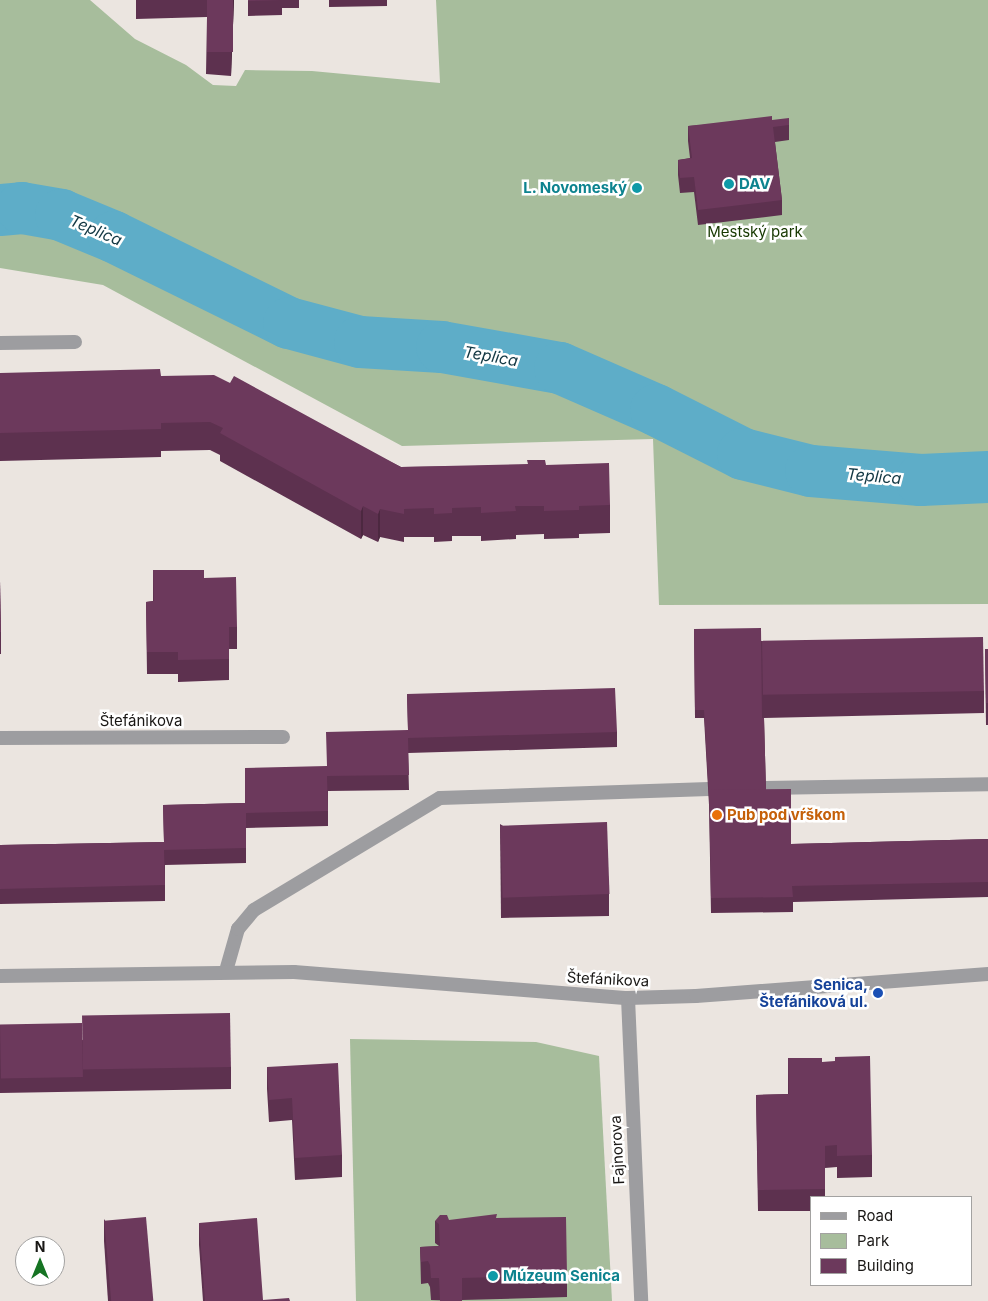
<!DOCTYPE html>
<meta charset="utf-8">
<style>
body{margin:0}
#map{position:relative;width:988px;height:1301px;overflow:hidden;background:#ebe5e0;font-family:Inter,sans-serif}
div>[style]{position:absolute}
.green>*{inset:0;background:#a7bd9c}
.river>*{height:52px;margin:-26px;padding:0 26px;transform-origin:26px;border-radius:26px;background:#5eadc8}
.minor>*{height:14px;margin:-7px;padding:0 7px;transform-origin:7px;border-radius:7px;background:#9d9da0}
.tertiary>*{height:14px;margin:-7px;padding:0 7px;transform-origin:7px;border-radius:7px;background:#9d9da0}
.wall>*{inset:0;background:#5d314f}
.shaded-wall>*{inset:0;background:#4c2840}
.building>*{inset:0;background:#6c395c;transform-origin:0 0}
.dots>*{width:14px;height:14px;translate:-50% -50%;box-sizing:border-box;border:2px solid #fff;border-radius:50%}
span{translate:-50% -50%;white-space:nowrap;text-align:center;line-height:1.15;-webkit-text-stroke:5px #fff;paint-order:stroke}
.culture-label{font-size:15px;color:#0d838f;font-weight:700}
.left{translate:0 -50%;text-align:left}
.right{translate:-100% -50%;text-align:right}
.park-label{font-size:15px;color:#163800}
.street-label{font-size:15px;color:#191715}
.food-label{font-size:15px;color:#c56008;font-weight:700}
.transit-label{font-size:15px;color:#164399;font-weight:700}
.water-label{font-size:16px;color:#123743;font-style:italic}
.legend{position:absolute;left:810px;top:1196px;width:162px;height:90px;box-sizing:border-box;background:#fff;border:1px solid #a3a2a1;margin:0;padding:6px 9px;list-style:none;font-size:15px;color:#191715}
.legend li{display:flex;align-items:center;gap:10px;height:25px}
.legend b{width:25px;border:1px solid #a3a2a1}
.north{position:absolute;left:15px;top:1236px;width:50px;height:50px;box-sizing:border-box;background:#fff;border:1px solid #a3a2a1;border-radius:50%;rotate:0deg;font-size:14px;font-weight:700;line-height:20px;text-align:center;color:#191715}
.north::after{content:'';display:block;margin:auto;width:18px;height:22px;background:#167423;clip-path:polygon(50% 0,100% 100%,50% 72%,0 100%)}
</style>
<div id="map">
<div class="green">
<div style="clip-path:polygon(0 0,90px 0,135px 39px,186px 65px,213px 85px,236px 86px,245px 70px,312px 71px,440px 83px,436px 0,988px 0,988px 604px,659px 605px,653px 439px,402px 446px,103px 285px,0 268px)"></div>
<div style="clip-path:polygon(350px 1039px,536px 1042px,599px 1056px,612px 1301px,356px 1301px)"></div>
</div>
<div class="river">
<div style="left:0;top:210px;width:22px;rotate:-5deg"></div>
<div style="left:22px;top:208px;width:40px;rotate:10deg"></div>
<div style="left:61px;top:215px;width:57px;rotate:22.5deg"></div>
<div style="left:114px;top:237px;width:195px;rotate:26.2deg"></div>
<div style="left:289px;top:323px;width:73px;rotate:15deg"></div>
<div style="left:360px;top:342px;width:82px;rotate:3.5deg"></div>
<div style="left:442px;top:347px;width:120px;rotate:10.1deg"></div>
<div style="left:560px;top:368px;width:105px;rotate:23.6deg"></div>
<div style="left:656px;top:410px;width:97px;rotate:26.8deg"></div>
<div style="left:743px;top:454px;width:70px;rotate:14deg"></div>
<div style="left:811px;top:471px;width:110px;rotate:4.7deg"></div>
<div style="left:921px;top:480px;width:67px;rotate:-2.6deg"></div>
</div>
<div class="minor">
<div style="left:0;top:343px;width:75px;rotate:-0.8deg"></div>
<div style="left:0;top:738px;width:283px;rotate:-0.2deg"></div>
<div style="left:766px;top:788px;width:222px;rotate:-1deg"></div>
<div style="left:226px;top:971px;width:44px;rotate:-74.1deg"></div>
<div style="left:238px;top:929px;width:25px;rotate:-50deg"></div>
<div style="left:254px;top:910px;width:217px;rotate:-31.1deg"></div>
<div style="left:440px;top:798px;width:269px;rotate:-1.9deg"></div>
<div style="left:628px;top:998px;width:303px;rotate:87.5deg"></div>
</div>
<div class="tertiary">
<div style="left:0;top:976px;width:294px;rotate:-0.8deg"></div>
<div style="left:294px;top:972px;width:335px;rotate:4.5deg"></div>
<div style="left:628px;top:998px;width:68px;rotate:-1.7deg"></div>
<div style="left:696px;top:996px;width:293px;rotate:-4.3deg"></div>
</div>
<div class="wall">
<div style="clip-path:polygon(136px 0,234px 0,231px 76px,206px 74px,207px 17px,136px 19px)"></div>
<div style="clip-path:polygon(248px 0,299px 0,299px 8px,282px 8px,282px 15px,248px 16px)"></div>
<div style="clip-path:polygon(329px 0,387px 0,387px 6px,329px 7px)"></div>
<div style="clip-path:polygon(772px 120px,789px 125px,789px 140px,775px 142px,782px 200px,782px 215px,698px 225px,694px 192px,680px 193px,678px 175px,678px 160px,690px 158px,688px 141px,688px 126px)"></div>
<div style="clip-path:polygon(0 373px,161px 376px,230px 383px,401px 467px,546px 465px,610px 505px,610px 533px,579px 534px,579px 538px,544px 539px,544px 534px,516px 535px,516px 539px,481px 541px,481px 536px,452px 536px,452px 541px,434px 542px,434px 537px,404px 537px,404px 542px,380px 537px,378px 542px,363px 535px,361px 539px,220px 461px,220px 455px,210px 450px,161px 451px,161px 457px,0 461px)"></div>
<div style="clip-path:polygon(153px 570px,237px 627px,237px 649px,229px 649px,229px 680px,178px 682px,178px 674px,147px 674px,146px 602px,153px 601px)"></div>
<div style="clip-path:polygon(0 581px,1px 632px,1px 654px,0 654px)"></div>
<div style="clip-path:polygon(694px 629px,762px 641px,984px 691px,984px 713px,764px 718px,766px 790px,791px 844px,988px 839px,988px 897px,793px 902px,793px 912px,711px 913px,709px 805px,704px 718px,695px 718px)"></div>
<div style="clip-path:polygon(985px 649px,988px 649px,988px 725px,986px 725px)"></div>
<div style="clip-path:polygon(407px 694px,617px 732px,617px 747px,408px 753px,409px 790px,328px 791px,328px 826px,246px 828px,246px 863px,165px 865px,165px 901px,0 904px,0 845px,164px 842px,163px 805px,245px 803px,408px 730px)"></div>
<div style="clip-path:polygon(500px 824px,609px 894px,609px 916px,501px 918px)"></div>
<div style="clip-path:polygon(0 1025px,231px 1067px,231px 1089px,0 1093px)"></div>
<div style="clip-path:polygon(788px 1058px,822px 1062px,872px 1155px,872px 1177px,837px 1178px,837px 1167px,825px 1168px,825px 1197px,812px 1197px,812px 1211px,758px 1211px,756px 1095px,788px 1094px)"></div>
<div style="clip-path:polygon(267px 1067px,342px 1155px,342px 1177px,295px 1180px,292px 1120px,269px 1122px,267px 1089px)"></div>
<div style="clip-path:polygon(497px 1218px,567px 1275px,567px 1297px,462px 1300px,462px 1301px,431px 1300px,430px 1287px,428px 1283px,421px 1284px,420px 1247px,439px 1246px,435px 1243px,435px 1221px)"></div>
<div style="clip-path:polygon(104px 1219px,153px 1301px,108px 1301px,104px 1241px)"></div>
<div style="clip-path:polygon(199px 1223px,263px 1300px,290px 1301px,203px 1301px,199px 1245px)"></div>
</div>
<div class="shaded-wall">
<div style="clip-path:polygon(233px 0,234px 0,231px 76px,231px 54px)"></div>
<div style="clip-path:polygon(363px 506px,363px 535px,361px 539px,361px 511px)"></div>
<div style="clip-path:polygon(380px 509px,380px 537px,378px 542px,378px 514px)"></div>
</div>
<div class="building">
<div style="left:207px;top:0;width:26px;height:52px"></div>
<div style="clip-path:polygon(248px 0,282px 0,248px 1px)"></div>
<div style="clip-path:polygon(772px 116px,772px 120px,789px 118px,789px 125px,773px 127px,782px 200px,698px 210px,694px 177px,680px 178px,678px 160px,692px 158px,688px 126px)"></div>
<div style="clip-path:polygon(160px 369px,161px 376px,214px 375px,230px 383px,234px 376px,401px 467px,528px 464px,527px 460px,545px 460px,546px 465px,609px 463px,610px 505px,579px 506px,579px 510px,544px 511px,544px 506px,515px 506px,516px 511px,481px 513px,481px 507px,452px 508px,452px 513px,434px 514px,434px 508px,404px 509px,404px 514px,380px 509px,378px 514px,363px 506px,361px 511px,220px 433px,223px 428px,210px 422px,161px 423px,161px 429px,0 433px,0 373px)"></div>
<div style="clip-path:polygon(153px 570px,204px 570px,204px 578px,236px 577px,237px 627px,229px 627px,229px 659px,178px 660px,178px 652px,147px 652px,146px 602px,154px 601px)"></div>
<div style="clip-path:polygon(0 581px,1px 632px,0 632px)"></div>
<div style="clip-path:polygon(761px 628px,762px 718px,764px 718px,766px 790px,709px 790px,709px 798px,704px 710px,695px 710px,694px 629px)"></div>
<div style="left:983px;top:637px;width:54px;height:221px;rotate:89deg"></div>
<div style="clip-path:polygon(985px 649px,988px 649px,988px 703px,986px 703px)"></div>
<div style="clip-path:polygon(615px 688px,617px 732px,408px 738px,409px 775px,327px 776px,328px 811px,246px 813px,246px 848px,164px 850px,165px 885px,0 889px,0 845px,164px 842px,163px 805px,245px 803px,245px 768px,327px 766px,326px 732px,408px 730px,407px 694px)"></div>
<div style="clip-path:polygon(791px 789px,791px 844px,988px 839px,988px 882px,792px 886px,793px 897px,711px 898px,709px 790px)"></div>
<div style="left:607px;top:822px;width:72px;height:107px;rotate:88deg"></div>
<div style="left:230px;top:1013px;width:54px;height:148px;rotate:89deg"></div>
<div style="left:82px;top:1023px;width:54px;height:82px;rotate:89deg"></div>
<div style="clip-path:polygon(870px 1056px,872px 1155px,837px 1156px,837px 1145px,825px 1146px,825px 1189px,758px 1190px,756px 1095px,789px 1094px,788px 1058px,822px 1058px,822px 1062px,835px 1061px,835px 1057px)"></div>
<div style="clip-path:polygon(338px 1063px,342px 1155px,295px 1158px,292px 1098px,269px 1100px,267px 1067px)"></div>
<div style="clip-path:polygon(497px 1214px,496px 1218px,566px 1217px,567px 1275px,462px 1278px,462px 1301px,440px 1301px,439px 1278px,431px 1278px,430px 1265px,428px 1261px,421px 1262px,420px 1247px,440px 1246px,439px 1224px,435px 1221px,440px 1215px,447px 1215px,449px 1220px)"></div>
<div style="left:146px;top:1217px;width:84px;height:42px;rotate:85deg"></div>
<div style="clip-path:polygon(257px 1218px,263px 1300px,289px 1298px,290px 1301px,205px 1301px,199px 1223px)"></div>
</div>
<div class="dots">
<div style="left:729px;top:184px;background:#0f9aa8"></div>
<div style="left:637px;top:188px;background:#0f9aa8"></div>
<div style="left:717px;top:815px;background:#e8710a"></div>
<div style="left:878px;top:993px;background:#1a4fb4"></div>
<div style="left:493px;top:1276px;background:#0f9aa8"></div>
</div>
<div class="culture-label">
<span class="left" style="left:739px;top:184px">DAV</span>
<span class="right" style="left:627px;top:188px">L. Novomeský</span>
<span class="left" style="left:503px;top:1276px">Múzeum Senica</span>
</div>
<div class="park-label">
<span style="left:755px;top:232px">Mestský park</span>
</div>
<div class="street-label">
<span style="left:141px;top:721px">Štefánikova</span>
<span style="left:608px;top:979px;rotate:3deg">Štefánikova</span>
<span style="left:617px;top:1150px;rotate:-93deg">Fajnorova</span>
</div>
<div class="food-label">
<span class="left" style="left:727px;top:815px">Pub pod vŕškom</span>
</div>
<div class="transit-label">
<span class="right" style="left:868px;top:993px">Senica,<br>Štefániková ul.</span>
</div>
<div class="water-label">
<span style="left:96px;top:230px;rotate:23deg">Teplica</span>
<span style="left:491px;top:356px;rotate:10deg">Teplica</span>
<span style="left:874px;top:476px;rotate:5deg">Teplica</span>
</div>
<ul class="legend">
<li><b style="height:6px;background:#9d9da0"></b>Road</li>
<li><b style="height:14px;background:#a7bd9c"></b>Park</li>
<li><b style="height:14px;background:#6c395c"></b>Building</li>
</ul>
<div class="north">N</div>
</div>
